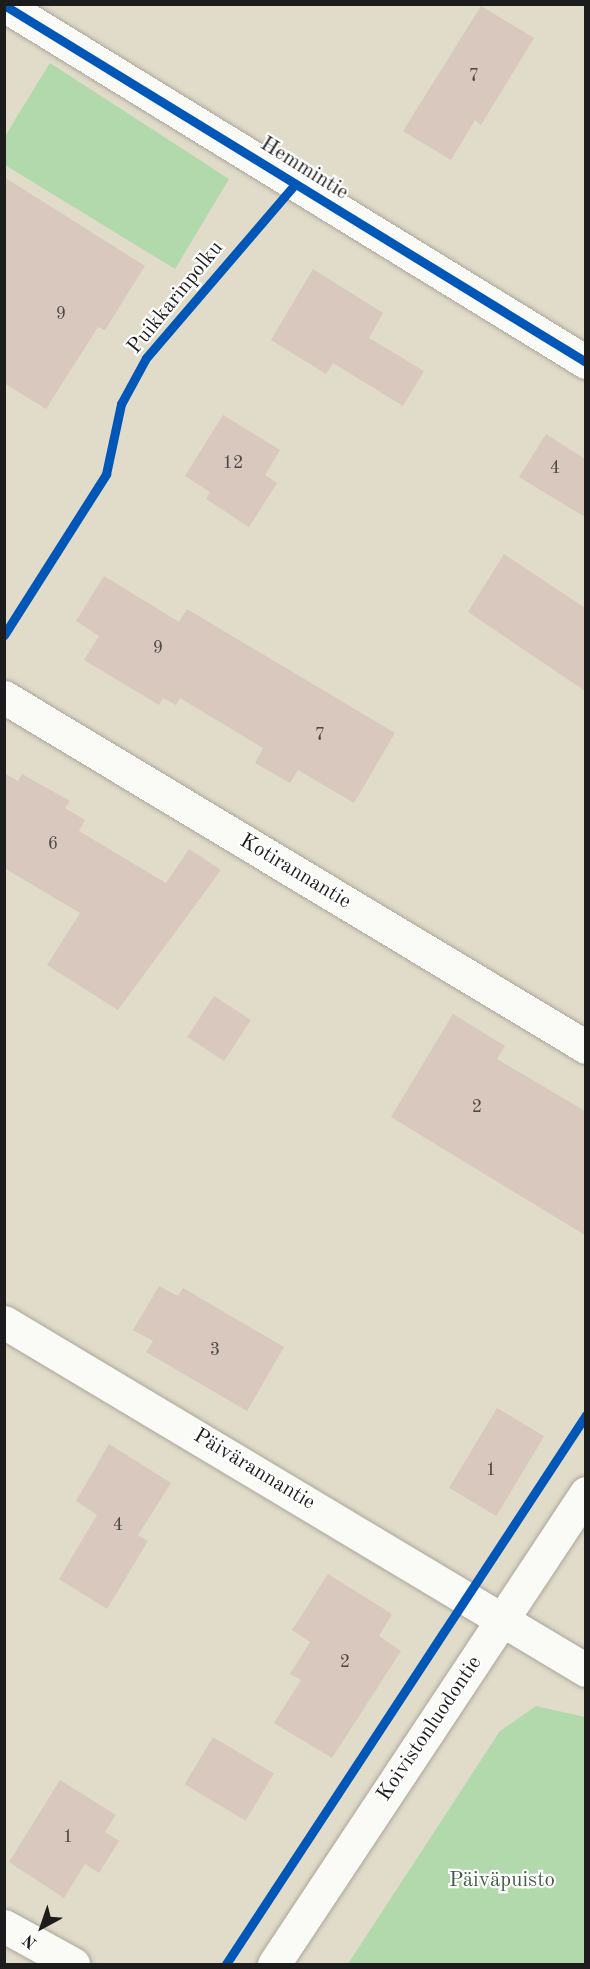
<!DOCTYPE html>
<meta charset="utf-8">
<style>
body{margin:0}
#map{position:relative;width:590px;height:1969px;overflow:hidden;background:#e1dbc9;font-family:"Old Standard TT",serif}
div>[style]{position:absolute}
.green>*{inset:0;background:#b2d9ac}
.building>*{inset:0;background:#d9c8be;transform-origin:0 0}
.roads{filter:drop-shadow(0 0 2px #aaa69b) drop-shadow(0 0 2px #aaa69b)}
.minor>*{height:33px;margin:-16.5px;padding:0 16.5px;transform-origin:16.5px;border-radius:16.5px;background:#fafaf7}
.cycleway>*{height:9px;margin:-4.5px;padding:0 4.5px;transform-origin:4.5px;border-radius:4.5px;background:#0057b8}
span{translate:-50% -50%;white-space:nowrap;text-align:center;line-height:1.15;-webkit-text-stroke:4.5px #fff;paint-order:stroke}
.number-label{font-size:18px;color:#4c4845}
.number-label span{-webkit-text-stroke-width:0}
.street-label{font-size:21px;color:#1c1c1c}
.park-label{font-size:21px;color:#435d46}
.frame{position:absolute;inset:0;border:6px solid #1c1c1c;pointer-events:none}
.north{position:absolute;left:12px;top:1897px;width:60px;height:60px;-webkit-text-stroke:4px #fff;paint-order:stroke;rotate:220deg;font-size:16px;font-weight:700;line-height:24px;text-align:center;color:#1c1c1c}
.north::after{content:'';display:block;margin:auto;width:21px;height:27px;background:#1c1c1c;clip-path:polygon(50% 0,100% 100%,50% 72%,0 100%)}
</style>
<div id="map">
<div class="green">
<div style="clip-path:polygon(50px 63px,229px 179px,175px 269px,5px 165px,5px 136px)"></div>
<div style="clip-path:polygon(536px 1706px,585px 1717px,585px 1964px,348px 1964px,500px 1731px)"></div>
</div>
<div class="building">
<div style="clip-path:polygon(481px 6px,534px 38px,481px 125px,475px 120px,451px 160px,403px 131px)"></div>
<div style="clip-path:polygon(4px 177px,145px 266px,105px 330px,98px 327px,46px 409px,4px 383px)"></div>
<div style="clip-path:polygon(313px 269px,383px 313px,369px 338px,424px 371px,403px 406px,333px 363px,326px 374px,271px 340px)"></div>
<div style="clip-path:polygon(223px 415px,280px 450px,265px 475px,277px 483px,249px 527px,206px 499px,210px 492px,185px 476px)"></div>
<div style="clip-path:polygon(546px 434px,585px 459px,585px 517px,519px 477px)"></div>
<div style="clip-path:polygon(504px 554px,585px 608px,585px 691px,468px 612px)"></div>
<div style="clip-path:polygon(104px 576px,179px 622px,187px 609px,395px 733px,354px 803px,298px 770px,290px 783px,255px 763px,263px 748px,180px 698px,176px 705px,163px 698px,159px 705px,84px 660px,99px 636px,76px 621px)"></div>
<div style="clip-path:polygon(4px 773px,18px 781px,22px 774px,70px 801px,65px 808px,85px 820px,79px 831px,166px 883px,189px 849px,221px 870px,118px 1010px,47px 965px,80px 913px,4px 868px)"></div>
<div style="left:214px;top:996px;width:44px;height:49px;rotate:33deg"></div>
<div style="clip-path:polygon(453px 1014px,505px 1046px,497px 1059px,585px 1111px,585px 1235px,391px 1117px)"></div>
<div style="clip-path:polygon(159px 1286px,178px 1296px,183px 1288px,284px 1347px,247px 1411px,146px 1352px,153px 1341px,133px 1330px)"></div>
<div style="left:497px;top:1408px;width:55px;height:93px;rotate:31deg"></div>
<div style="clip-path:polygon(109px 1444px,171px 1483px,138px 1535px,148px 1541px,107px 1609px,59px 1579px,97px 1515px,76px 1501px)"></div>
<div style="clip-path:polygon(328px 1574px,392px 1614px,379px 1636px,401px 1651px,332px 1758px,274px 1723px,301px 1680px,290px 1674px,310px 1642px,292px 1630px)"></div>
<div style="left:213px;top:1737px;width:71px;height:55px;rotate:31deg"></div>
<div style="clip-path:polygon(60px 1780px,116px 1815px,105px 1832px,119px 1841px,99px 1873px,85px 1864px,64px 1898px,9px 1862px)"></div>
</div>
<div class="roads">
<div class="minor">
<div style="left:4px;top:5px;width:683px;rotate:31.53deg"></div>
<div style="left:4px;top:697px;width:679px;rotate:31.02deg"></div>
<div style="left:4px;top:1322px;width:678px;rotate:30.88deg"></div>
<div style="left:4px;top:1926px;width:79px;rotate:28.8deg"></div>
<div style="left:274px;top:1964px;width:565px;rotate:-56.48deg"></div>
</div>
</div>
<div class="cycleway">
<div style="left:4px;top:5px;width:683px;rotate:31.53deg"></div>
<div style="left:4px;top:635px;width:191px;rotate:-57.6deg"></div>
<div style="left:106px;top:474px;width:72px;rotate:-77.9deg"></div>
<div style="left:121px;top:404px;width:52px;rotate:-61.5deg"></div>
<div style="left:146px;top:358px;width:229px;rotate:-49.4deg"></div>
<div style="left:226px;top:1964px;width:657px;rotate:-56.75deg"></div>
</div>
<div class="number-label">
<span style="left:474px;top:76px">7</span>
<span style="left:61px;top:314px">9</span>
<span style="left:233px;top:463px">12</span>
<span style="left:555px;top:468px">4</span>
<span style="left:158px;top:648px">9</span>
<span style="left:320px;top:735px">7</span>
<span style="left:53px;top:844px">6</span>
<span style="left:477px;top:1107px">2</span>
<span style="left:215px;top:1350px">3</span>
<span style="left:491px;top:1470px">1</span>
<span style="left:118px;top:1525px">4</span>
<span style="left:345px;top:1662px">2</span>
<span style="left:68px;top:1837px">1</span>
</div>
<div class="street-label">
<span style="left:304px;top:169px;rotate:32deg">Hemmintie</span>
<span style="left:176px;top:298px;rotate:-51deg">Puikkarinpolku</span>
<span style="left:295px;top:872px;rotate:31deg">Kotirannantie</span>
<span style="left:254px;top:1470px;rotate:31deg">Päivärannantie</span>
<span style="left:430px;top:1729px;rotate:-56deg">Koivistonluodontie</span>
</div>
<div class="park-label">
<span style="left:502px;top:1881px">Päiväpuisto</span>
</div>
<div class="frame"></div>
<div class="north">N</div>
</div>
